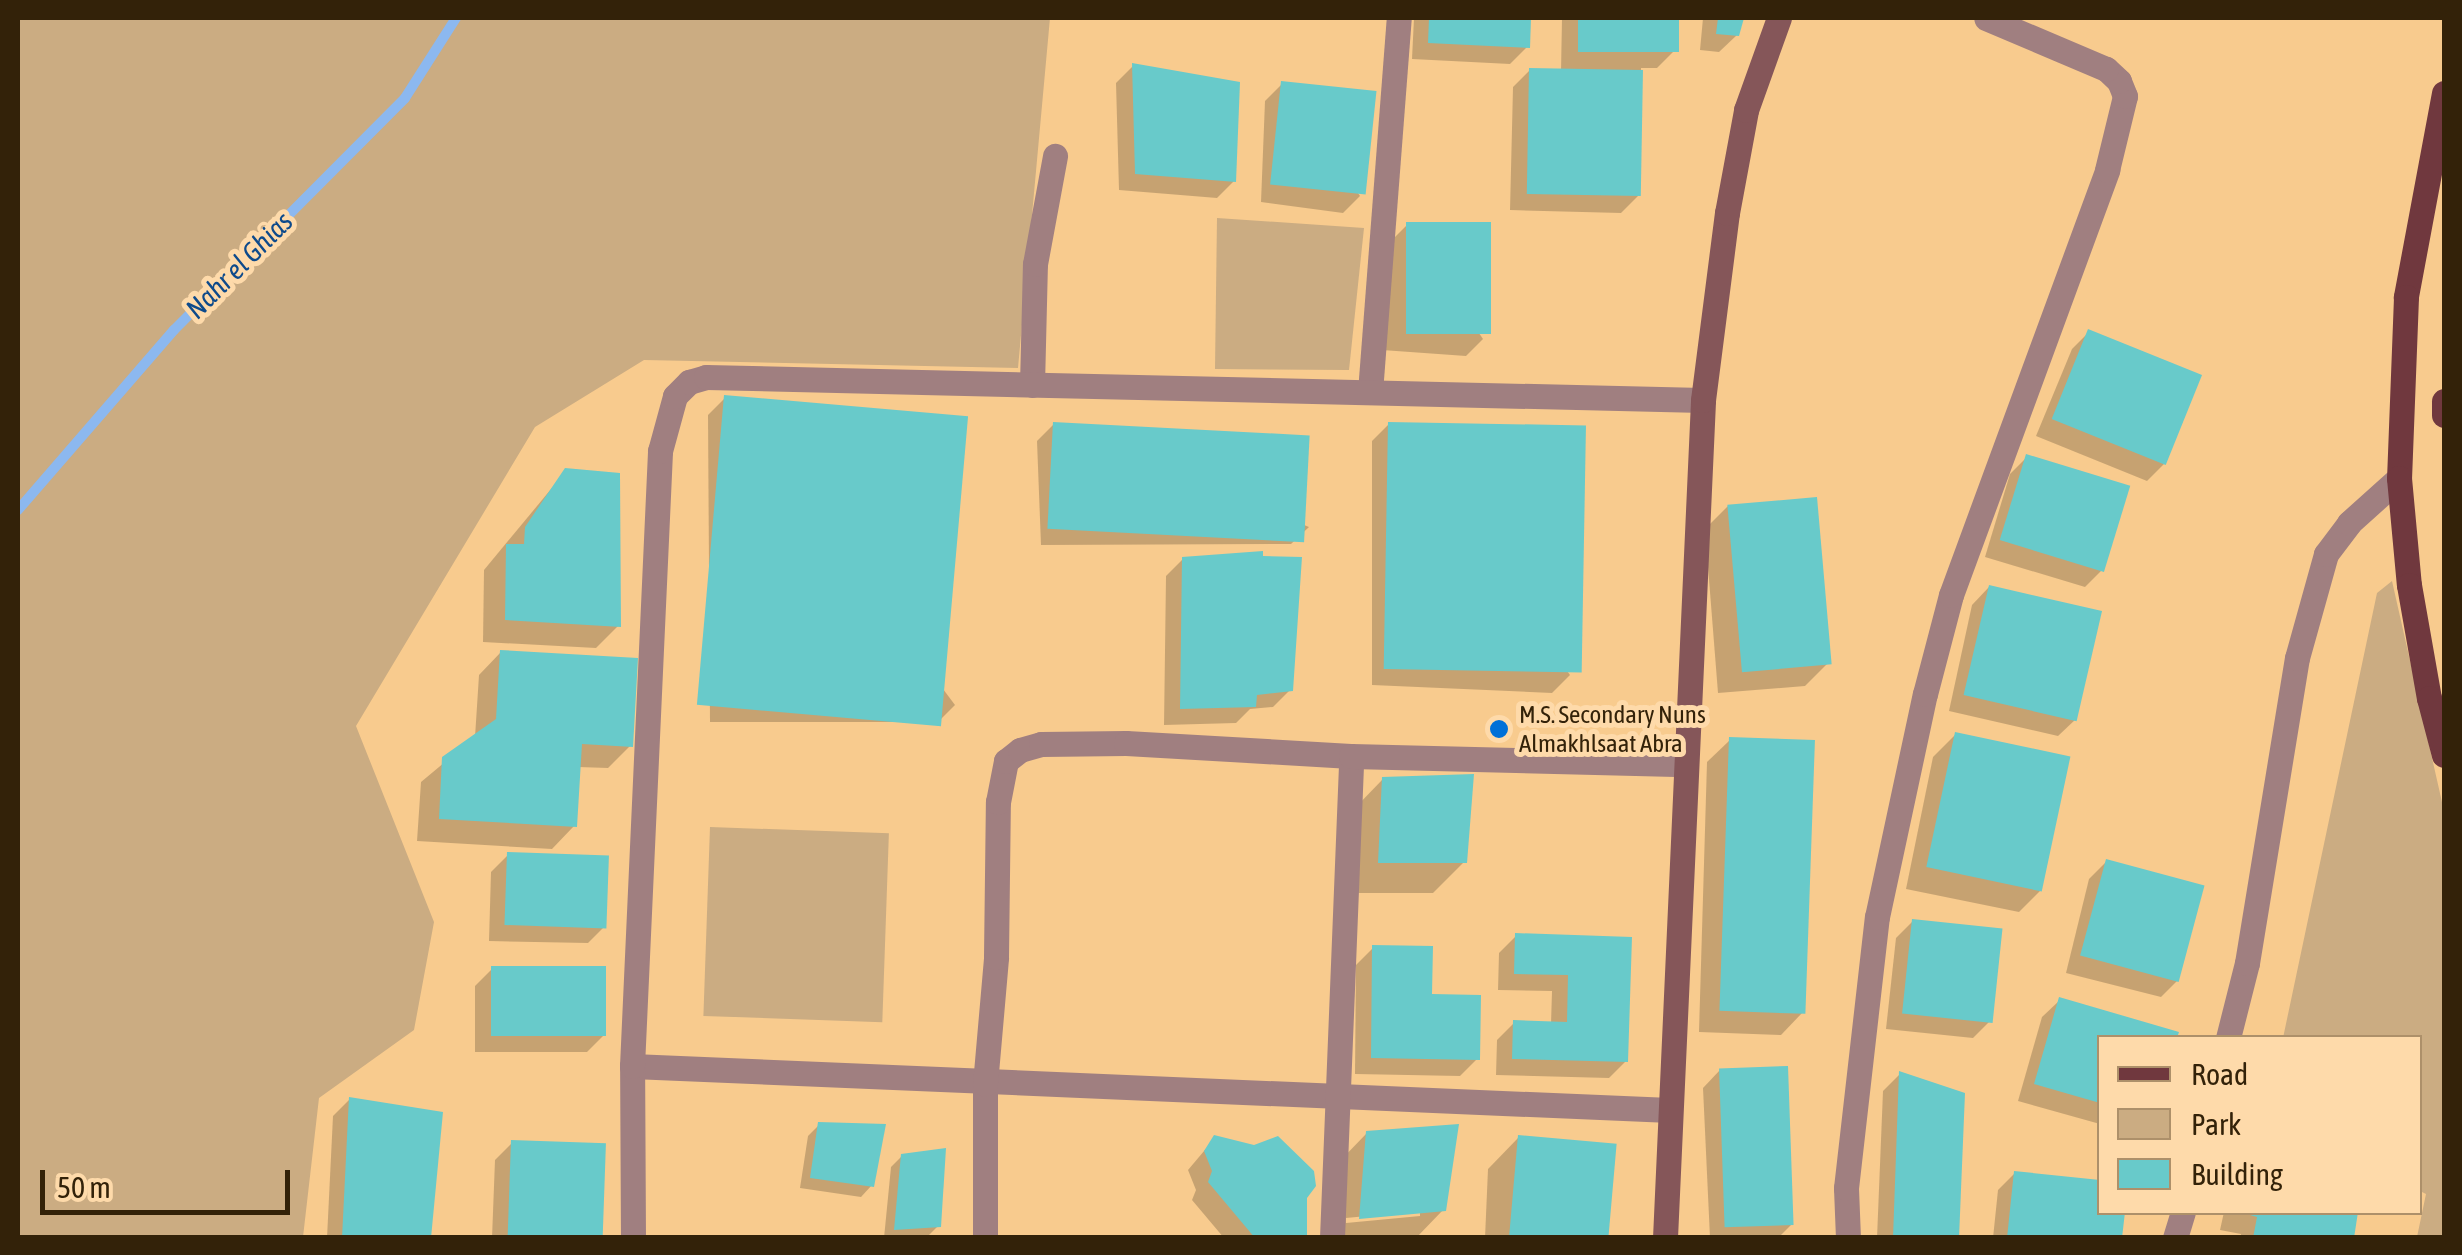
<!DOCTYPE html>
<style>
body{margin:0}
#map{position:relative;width:2462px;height:1255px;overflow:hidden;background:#f8cb8e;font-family:"Asap Condensed",sans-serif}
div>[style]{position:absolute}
.green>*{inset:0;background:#cbac82;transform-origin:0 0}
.shadow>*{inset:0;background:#0003}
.stream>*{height:10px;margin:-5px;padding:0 5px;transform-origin:5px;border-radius:5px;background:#8cb8ef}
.building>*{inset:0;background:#68caca;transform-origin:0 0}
.street>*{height:25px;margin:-12.5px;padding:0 12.5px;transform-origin:12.5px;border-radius:12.5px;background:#a07f80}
.secondary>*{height:25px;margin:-12.5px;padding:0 12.5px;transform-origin:12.5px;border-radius:12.5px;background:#855659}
.primary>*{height:25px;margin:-12.5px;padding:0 12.5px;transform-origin:12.5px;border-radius:12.5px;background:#70383e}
.dots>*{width:28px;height:28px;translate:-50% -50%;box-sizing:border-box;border:5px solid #fedaaa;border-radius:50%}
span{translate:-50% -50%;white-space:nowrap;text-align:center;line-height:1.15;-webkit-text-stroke:10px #fedaaa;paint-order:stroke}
.poi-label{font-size:25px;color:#332209}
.left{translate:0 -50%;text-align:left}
.water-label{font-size:28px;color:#0e4a8b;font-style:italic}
.frame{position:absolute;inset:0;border:20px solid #332209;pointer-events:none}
.legend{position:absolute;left:2097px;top:1035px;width:325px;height:180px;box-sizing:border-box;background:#fedaaa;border:2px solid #ad906a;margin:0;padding:12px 18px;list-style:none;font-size:30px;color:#332209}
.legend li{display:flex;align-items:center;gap:20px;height:50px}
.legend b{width:50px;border:2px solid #ad906a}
.scale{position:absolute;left:40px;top:1170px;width:250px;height:45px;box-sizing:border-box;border:5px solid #332209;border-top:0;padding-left:12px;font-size:30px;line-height:35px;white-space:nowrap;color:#332209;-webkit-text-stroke:8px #fedaaa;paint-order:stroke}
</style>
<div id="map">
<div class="green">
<div style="clip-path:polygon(18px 18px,1050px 18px,1018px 368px,644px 360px,535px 427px,356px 726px,434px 922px,414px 1030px,319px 1098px,303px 1237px,18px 1237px)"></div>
<div style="clip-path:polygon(1217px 218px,1364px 228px,1349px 370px,1215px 369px)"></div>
<div style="clip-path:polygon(2392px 581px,2444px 811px,2444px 1237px,2417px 1237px,2426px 1194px,2420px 1191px,2420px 1038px,2283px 1038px,2377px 593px)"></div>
<div style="left:710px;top:827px;width:179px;height:189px;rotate:2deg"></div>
</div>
<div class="shadow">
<div style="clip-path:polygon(1414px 18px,1529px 18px,1527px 47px,1510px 64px,1412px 59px)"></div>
<div style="clip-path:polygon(1562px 18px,1676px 18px,1674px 51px,1657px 68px,1641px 68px,1638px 196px,1621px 213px,1510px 210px,1513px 87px,1530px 70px,1561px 71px)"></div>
<div style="clip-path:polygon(1703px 18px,1742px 18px,1737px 35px,1719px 52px,1700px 50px)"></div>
<div style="clip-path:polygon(1133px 66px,1234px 181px,1217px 198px,1119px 190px,1116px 83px)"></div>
<div style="clip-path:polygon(1282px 84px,1360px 196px,1343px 213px,1261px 202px,1265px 101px)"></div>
<div style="clip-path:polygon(1407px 225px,1483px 339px,1466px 356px,1382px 350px,1390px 242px)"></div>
<div style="clip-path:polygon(2089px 332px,2164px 464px,2147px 481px,2036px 436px,2072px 349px)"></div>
<div style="clip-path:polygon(725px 398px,955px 705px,938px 722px,710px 722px,708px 415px)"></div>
<div style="clip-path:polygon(1054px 424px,1309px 527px,1291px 544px,1041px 545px,1037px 441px)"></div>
<div style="clip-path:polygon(1389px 424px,1570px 675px,1552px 693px,1372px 685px,1372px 441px)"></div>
<div style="clip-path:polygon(2027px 457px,2102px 570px,2085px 587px,1985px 557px,2010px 474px)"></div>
<div style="clip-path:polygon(566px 471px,618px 626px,596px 648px,483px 642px,484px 570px)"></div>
<div style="clip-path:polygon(1728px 506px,1828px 663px,1805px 686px,1718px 693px,1705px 529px)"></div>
<div style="clip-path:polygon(1183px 559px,1260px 559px,1290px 690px,1273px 707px,1250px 709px,1236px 723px,1164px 725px,1166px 576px)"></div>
<div style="clip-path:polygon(1989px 587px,2076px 719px,2058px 736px,1949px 711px,1972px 605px)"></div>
<div style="clip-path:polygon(501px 652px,630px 746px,608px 768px,578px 767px,574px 826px,552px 849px,417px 841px,421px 782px,475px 737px,479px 675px)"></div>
<div style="clip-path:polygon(1956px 734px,2041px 890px,2019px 912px,1906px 889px,1933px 757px)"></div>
<div style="clip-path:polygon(1730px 740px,1803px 1012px,1781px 1035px,1699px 1032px,1707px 762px)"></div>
<div style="clip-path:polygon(1383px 779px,1464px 862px,1433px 893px,1348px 893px,1352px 811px)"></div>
<div style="clip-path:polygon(508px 855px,605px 926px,588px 943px,489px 941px,491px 872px)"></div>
<div style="clip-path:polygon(2106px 862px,2178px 980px,2161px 997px,2066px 973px,2089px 879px)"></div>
<div style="clip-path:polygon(1913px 921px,1990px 1021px,1973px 1038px,1886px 1029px,1896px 938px)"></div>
<div style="clip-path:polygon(1516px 936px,1629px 939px,1626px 1061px,1609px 1078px,1496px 1075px,1497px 1040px,1514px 1023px,1551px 1024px,1552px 991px,1498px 990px,1499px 953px)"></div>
<div style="clip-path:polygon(1373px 948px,1430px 996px,1477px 1059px,1460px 1076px,1355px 1074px,1356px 965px)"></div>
<div style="clip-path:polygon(492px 969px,604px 1035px,587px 1052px,475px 1052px,475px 986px)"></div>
<div style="clip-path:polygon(2060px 1000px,2100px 1038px,2100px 1124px,2018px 1101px,2042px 1017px)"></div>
<div style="clip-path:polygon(1720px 1070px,1792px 1224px,1778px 1238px,1710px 1238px,1703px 1088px)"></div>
<div style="clip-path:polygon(1900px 1074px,1956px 1238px,1877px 1238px,1883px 1091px)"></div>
<div style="clip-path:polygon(350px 1099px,429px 1238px,327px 1238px,333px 1116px)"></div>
<div style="clip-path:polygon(819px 1125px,872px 1185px,861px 1197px,800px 1188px,808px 1136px)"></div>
<div style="clip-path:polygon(evenodd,1367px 1133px,1443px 1210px,1416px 1238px,1329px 1238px,1336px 1165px,1367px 1133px,1420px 1211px,1420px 1216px,1346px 1223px,1346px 1218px,1420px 1211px)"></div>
<div style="clip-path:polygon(1519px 1137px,1608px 1238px,1485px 1238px,1488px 1169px)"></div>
<div style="clip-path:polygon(1215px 1138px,1304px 1197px,1304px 1238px,1224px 1238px,1192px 1200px,1196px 1190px,1188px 1170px)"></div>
<div style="clip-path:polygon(512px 1143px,599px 1238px,492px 1238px,495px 1160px)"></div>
<div style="clip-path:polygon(902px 1156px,938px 1226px,927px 1237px,884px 1238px,891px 1167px)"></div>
<div style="clip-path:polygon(2015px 1173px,2100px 1212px,2120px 1238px,1993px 1238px,1998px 1190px)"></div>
<div style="clip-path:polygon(2224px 1212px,2356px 1212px,2351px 1238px,2240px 1238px,2241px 1234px,2220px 1230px)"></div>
</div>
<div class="stream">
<div style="left:18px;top:510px;width:238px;rotate:-49.1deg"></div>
<div style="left:174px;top:330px;width:327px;rotate:-45.1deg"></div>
<div style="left:405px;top:98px;width:95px;rotate:-57.5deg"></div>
</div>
<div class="building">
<div style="clip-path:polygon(1429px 18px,1531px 18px,1530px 48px,1428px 43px)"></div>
<div style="left:1578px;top:18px;width:101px;height:34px"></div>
<div style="clip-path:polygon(1718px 18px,1744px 18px,1739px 36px,1716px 34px)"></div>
<div style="clip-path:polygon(1132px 63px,1240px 82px,1236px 182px,1135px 174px)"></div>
<div style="left:1529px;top:68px;width:114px;height:126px;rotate:1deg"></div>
<div style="left:1281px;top:81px;width:96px;height:104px;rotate:6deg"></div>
<div style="left:1406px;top:222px;width:85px;height:112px"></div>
<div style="left:2088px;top:329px;width:123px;height:97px;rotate:22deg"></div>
<div style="left:724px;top:395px;width:245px;height:311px;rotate:5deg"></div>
<div style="left:1053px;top:422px;width:257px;height:107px;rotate:3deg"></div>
<div style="left:1388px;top:422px;width:198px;height:247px;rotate:1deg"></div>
<div style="left:2026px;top:454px;width:109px;height:90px;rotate:17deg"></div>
<div style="clip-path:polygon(565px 468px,620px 473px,621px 627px,505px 620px,506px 544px,524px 544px,525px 527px)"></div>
<div style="left:1817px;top:497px;width:168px;height:90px;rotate:85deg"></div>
<div style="clip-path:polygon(1263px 551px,1263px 556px,1302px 557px,1293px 691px,1257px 695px,1256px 707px,1180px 709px,1182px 557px)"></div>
<div style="left:1989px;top:585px;width:116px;height:113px;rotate:13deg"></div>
<div style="clip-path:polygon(500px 650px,638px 658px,633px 747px,582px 744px,577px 827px,439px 819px,442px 757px,496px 719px)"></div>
<div style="left:1955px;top:732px;width:118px;height:138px;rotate:12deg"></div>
<div style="left:1729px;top:737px;width:86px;height:274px;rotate:2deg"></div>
<div style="clip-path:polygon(1474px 774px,1467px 863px,1378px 863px,1382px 777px)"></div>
<div style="left:507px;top:852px;width:102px;height:73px;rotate:2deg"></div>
<div style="left:2106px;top:859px;width:102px;height:100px;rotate:15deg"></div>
<div style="left:1912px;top:919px;width:91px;height:95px;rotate:6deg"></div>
<div style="clip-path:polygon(1515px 933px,1632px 937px,1628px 1062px,1512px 1059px,1513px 1020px,1567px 1022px,1568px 975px,1514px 974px)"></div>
<div style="clip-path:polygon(1372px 945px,1433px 946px,1432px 994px,1481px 995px,1480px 1060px,1371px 1058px)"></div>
<div style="left:491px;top:966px;width:115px;height:70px"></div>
<div style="clip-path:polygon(2059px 997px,2179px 1032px,2177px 1038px,2100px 1038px,2100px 1103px,2034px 1084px)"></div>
<div style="left:1788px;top:1066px;width:159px;height:69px;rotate:88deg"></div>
<div style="clip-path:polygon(1899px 1071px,1965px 1093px,1959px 1238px,1893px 1238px)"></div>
<div style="clip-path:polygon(349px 1097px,443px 1112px,431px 1238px,342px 1238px)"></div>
<div style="clip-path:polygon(818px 1122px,886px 1124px,874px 1187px,810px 1178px)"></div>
<div style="clip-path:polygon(1459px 1124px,1446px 1211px,1359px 1219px,1366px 1131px)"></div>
<div style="clip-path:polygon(1214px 1135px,1254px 1145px,1278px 1136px,1314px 1171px,1316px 1186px,1307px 1198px,1307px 1238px,1255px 1238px,1208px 1182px,1212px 1171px,1204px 1151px)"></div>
<div style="left:1518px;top:1135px;width:99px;height:103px;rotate:5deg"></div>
<div style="left:511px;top:1140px;width:95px;height:98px;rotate:2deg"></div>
<div style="clip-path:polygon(946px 1148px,941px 1227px,894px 1230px,901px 1154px)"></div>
<div style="clip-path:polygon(2014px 1171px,2100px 1180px,2100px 1212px,2125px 1212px,2122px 1238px,2007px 1238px)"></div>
<div style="clip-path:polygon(2240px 1212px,2358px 1212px,2354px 1238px,2253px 1238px,2257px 1217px)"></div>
</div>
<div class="street">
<div style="left:1032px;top:385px;width:121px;rotate:-88.6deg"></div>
<div style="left:1035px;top:264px;width:110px;rotate:-79.5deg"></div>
<div style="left:1370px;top:392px;width:375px;rotate:-85.6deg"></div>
<div style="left:2228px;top:1038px;width:77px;rotate:-75.8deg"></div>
<div style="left:2247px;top:963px;width:309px;rotate:-80.7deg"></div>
<div style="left:2297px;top:658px;width:108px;rotate:-74.4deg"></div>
<div style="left:2326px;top:554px;width:39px;rotate:-53deg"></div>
<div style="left:2349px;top:523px;width:67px;rotate:-42deg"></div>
<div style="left:632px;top:1066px;width:1039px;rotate:2.43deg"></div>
<div style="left:633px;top:1238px;width:172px;rotate:-90.3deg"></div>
<div style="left:632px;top:1066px;width:616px;rotate:-87.39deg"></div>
<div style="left:660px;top:451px;width:57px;rotate:-74.7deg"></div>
<div style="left:675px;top:396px;width:20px;rotate:-45deg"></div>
<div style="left:689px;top:382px;width:18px;rotate:-16deg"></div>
<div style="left:706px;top:377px;width:997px;rotate:1.32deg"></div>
<div style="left:985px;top:1238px;width:154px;rotate:-90deg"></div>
<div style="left:985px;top:1084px;width:127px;rotate:-85deg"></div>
<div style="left:996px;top:957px;width:155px;rotate:-89.3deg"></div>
<div style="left:998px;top:802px;width:42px;rotate:-79deg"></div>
<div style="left:1006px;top:761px;width:18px;rotate:-38deg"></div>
<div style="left:1020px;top:750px;width:22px;rotate:-16deg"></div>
<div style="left:1041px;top:744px;width:85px;rotate:-0.7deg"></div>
<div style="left:1126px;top:743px;width:225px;rotate:3.3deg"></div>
<div style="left:1332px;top:1238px;width:482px;rotate:-87.7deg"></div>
<div style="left:1351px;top:756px;width:335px;rotate:1.4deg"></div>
<div style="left:1848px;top:1238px;width:50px;rotate:-92.3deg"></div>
<div style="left:1846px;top:1188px;width:273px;rotate:-83.5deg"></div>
<div style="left:1877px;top:917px;width:228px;rotate:-77.9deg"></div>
<div style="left:1925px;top:694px;width:102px;rotate:-75.3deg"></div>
<div style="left:1951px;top:595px;width:453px;rotate:-69.8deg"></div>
<div style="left:2107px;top:170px;width:76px;rotate:-76.3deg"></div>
<div style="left:2125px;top:96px;width:16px;rotate:-112deg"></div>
<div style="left:2119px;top:81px;width:18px;rotate:-137deg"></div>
<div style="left:2106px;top:69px;width:130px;rotate:-157deg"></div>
<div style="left:2175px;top:1238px;width:27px;rotate:-73deg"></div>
</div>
<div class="secondary">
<div style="left:1665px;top:1238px;width:839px;rotate:-87.4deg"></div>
<div style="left:1703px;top:400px;width:189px;rotate:-82.7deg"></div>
<div style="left:1727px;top:213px;width:105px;rotate:-79.5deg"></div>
<div style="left:1746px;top:110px;width:98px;rotate:-70.3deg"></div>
</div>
<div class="primary">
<div style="left:2444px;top:93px;width:208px;rotate:100.6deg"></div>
<div style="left:2406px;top:297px;width:181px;rotate:92.2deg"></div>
<div style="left:2399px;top:478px;width:107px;rotate:84.7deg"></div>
<div style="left:2409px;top:585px;width:115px;rotate:80deg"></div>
<div style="left:2429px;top:698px;width:59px;rotate:75.3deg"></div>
<div style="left:2444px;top:401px;width:14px;rotate:90deg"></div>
</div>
<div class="dots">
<div style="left:1499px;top:729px;background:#0070d8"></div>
</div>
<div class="poi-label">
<span class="left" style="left:1519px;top:729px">M.S. Secondary Nuns<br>Almakhlsaat Abra</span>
</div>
<div class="water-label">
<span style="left:239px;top:265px;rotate:-45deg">Nahr el Ghias</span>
</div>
<div class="frame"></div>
<ul class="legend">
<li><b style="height:12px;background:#70383e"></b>Road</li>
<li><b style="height:28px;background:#cbac82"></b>Park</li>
<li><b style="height:28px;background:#68caca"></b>Building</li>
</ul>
<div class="scale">50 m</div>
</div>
